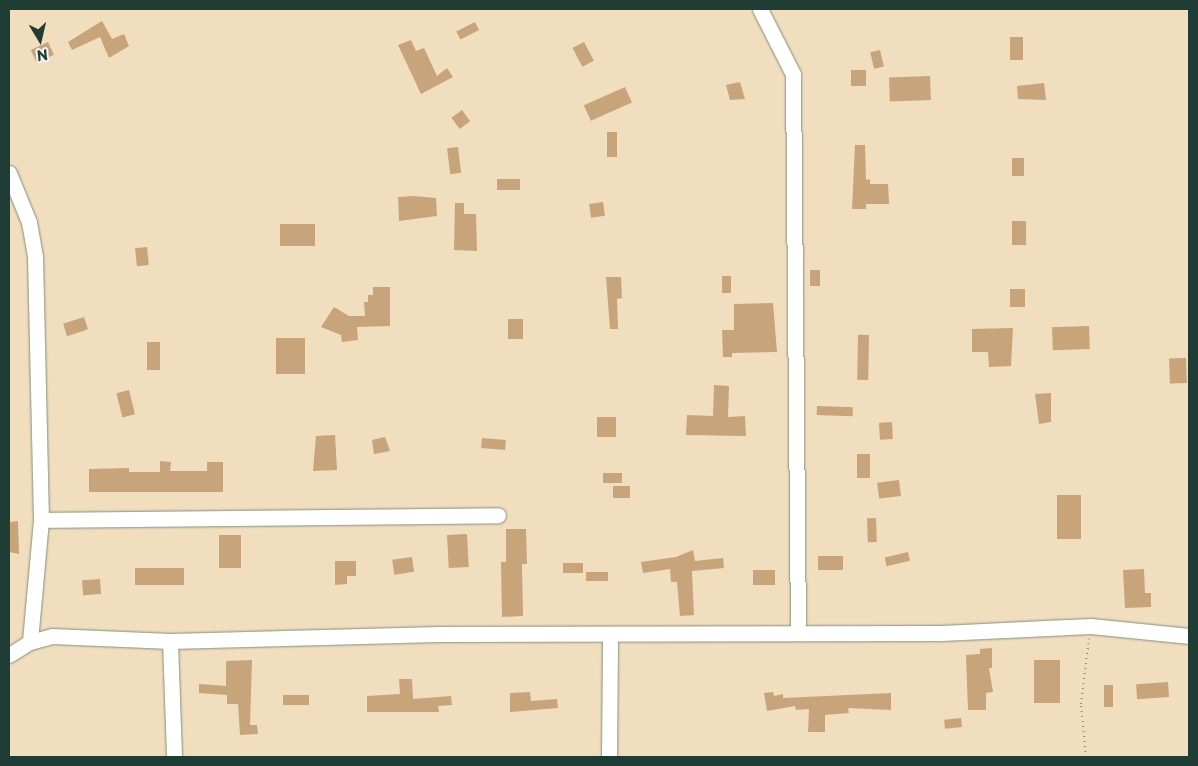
<!DOCTYPE html>
<style>
body{margin:0}
#map{position:relative;width:1198px;height:766px;overflow:hidden;background:#f0debf;font-family:"Playpen Sans",sans-serif}
div>[style]{position:absolute}
.building>*{inset:0;background:#c7a47a;transform-origin:0 0}
.path>*{height:2px;margin-top:-1px;transform-origin:0;background:repeating-linear-gradient(90deg,#888e7a 0 1px,transparent 0 5px)}
.roads{filter:drop-shadow(0 0 1px #888e7a) drop-shadow(0 0 1px #888e7a)}
.minor>*{height:15px;margin:-7.5px;padding:0 7.5px;transform-origin:7.5px;border-radius:7.5px;background:#fff}
span{translate:-50% -50%;white-space:nowrap;text-align:center;line-height:1.15;-webkit-text-stroke:4px #f6f6f2;paint-order:stroke}
.frame{position:absolute;inset:0;border:10px solid #1f3d34;pointer-events:none}
.north{position:absolute;left:15px;top:15px;width:50px;height:50px;-webkit-text-stroke:4px #f6f6f2;paint-order:stroke;rotate:171deg;font-size:14px;font-weight:700;line-height:20px;text-align:center;color:#1f3d34}
.north::after{content:'';display:block;margin:auto;width:18px;height:22px;background:#1f3d34;clip-path:polygon(50% 0,100% 100%,50% 72%,0 100%)}
</style>
<div id="map">
<div class="building">
<div style="clip-path:polygon(102px 21px,112px 39px,124px 34px,129px 46px,109px 58px,100px 37px,72px 50px,68px 42px)"></div>
<div style="left:475px;top:22px;width:9px;height:21px;rotate:63deg"></div>
<div style="left:1010px;top:37px;width:13px;height:23px"></div>
<div style="clip-path:polygon(411px 40px,416px 51px,424px 48px,437px 76px,447px 68px,453px 77px,421px 94px,398px 45px)"></div>
<div style="left:48px;top:42px;width:14px;height:19px;rotate:65deg"></div>
<div style="left:584px;top:42px;width:21px;height:13px;rotate:62deg"></div>
<div style="left:880px;top:50px;width:17px;height:10px;rotate:77deg"></div>
<div style="left:851px;top:70px;width:15px;height:16px"></div>
<div style="left:930px;top:76px;width:24px;height:41px;rotate:88deg"></div>
<div style="clip-path:polygon(740px 82px,745px 99px,730px 100px,726px 85px)"></div>
<div style="clip-path:polygon(1044px 83px,1046px 100px,1018px 99px,1017px 86px)"></div>
<div style="left:625px;top:87px;width:17px;height:45px;rotate:66deg"></div>
<div style="left:462px;top:110px;width:14px;height:13px;rotate:54deg"></div>
<div style="left:607px;top:132px;width:10px;height:25px"></div>
<div style="clip-path:polygon(855px 145px,865px 145px,866px 180px,870px 179px,870px 184px,888px 184px,889px 204px,866px 204px,866px 209px,852px 209px)"></div>
<div style="left:458px;top:147px;width:26px;height:11px;rotate:83deg"></div>
<div style="left:1012px;top:158px;width:12px;height:18px"></div>
<div style="left:497px;top:179px;width:23px;height:11px"></div>
<div style="clip-path:polygon(414px 196px,436px 198px,437px 216px,399px 221px,398px 197px)"></div>
<div style="left:603px;top:202px;width:14px;height:14px;rotate:82deg"></div>
<div style="clip-path:polygon(455px 203px,464px 203px,464px 214px,476px 214px,477px 251px,454px 250px)"></div>
<div style="left:1012px;top:221px;width:14px;height:24px"></div>
<div style="left:315px;top:224px;width:22px;height:35px;rotate:90deg"></div>
<div style="left:147px;top:247px;width:18px;height:12px;rotate:84deg"></div>
<div style="left:820px;top:270px;width:16px;height:10px;rotate:90deg"></div>
<div style="left:722px;top:276px;width:9px;height:17px"></div>
<div style="clip-path:polygon(606px 277px,621px 277px,622px 298px,617px 299px,618px 329px,610px 329px)"></div>
<div style="clip-path:polygon(373px 287px,390px 287px,390px 326px,357px 327px,358px 340px,342px 342px,341px 335px,321px 327px,334px 307px,349px 316px,365px 316px,364px 302px,368px 302px,368px 295px,373px 295px)"></div>
<div style="left:1010px;top:289px;width:15px;height:18px"></div>
<div style="clip-path:polygon(773px 303px,777px 352px,732px 353px,732px 357px,723px 357px,722px 330px,734px 330px,734px 304px)"></div>
<div style="left:84px;top:317px;width:13px;height:22px;rotate:72deg"></div>
<div style="left:508px;top:319px;width:15px;height:20px"></div>
<div style="left:1089px;top:326px;width:23px;height:37px;rotate:88deg"></div>
<div style="clip-path:polygon(1013px 328px,1011px 366px,989px 367px,988px 352px,972px 352px,972px 329px)"></div>
<div style="left:869px;top:335px;width:45px;height:11px;rotate:91deg"></div>
<div style="left:276px;top:338px;width:29px;height:36px"></div>
<div style="left:147px;top:342px;width:13px;height:28px"></div>
<div style="left:1186px;top:358px;width:25px;height:17px;rotate:88deg"></div>
<div style="clip-path:polygon(714px 385px,729px 386px,728px 417px,745px 416px,746px 436px,686px 435px,687px 415px,713px 416px)"></div>
<div style="left:129px;top:390px;width:25px;height:13px;rotate:76deg"></div>
<div style="clip-path:polygon(1051px 393px,1051px 422px,1039px 424px,1035px 394px)"></div>
<div style="left:817px;top:406px;width:36px;height:9px;rotate:2deg"></div>
<div style="left:597px;top:417px;width:19px;height:20px"></div>
<div style="left:892px;top:422px;width:17px;height:13px;rotate:87deg"></div>
<div style="clip-path:polygon(335px 435px,337px 470px,313px 471px,316px 436px)"></div>
<div style="clip-path:polygon(385px 437px,390px 451px,374px 454px,372px 440px)"></div>
<div style="left:482px;top:438px;width:24px;height:10px;rotate:5deg"></div>
<div style="left:870px;top:454px;width:24px;height:13px;rotate:90deg"></div>
<div style="clip-path:polygon(160px 461px,171px 462px,170px 471px,207px 471px,207px 462px,223px 462px,223px 492px,89px 492px,89px 469px,129px 468px,129px 472px,160px 472px)"></div>
<div style="left:603px;top:473px;width:19px;height:10px"></div>
<div style="left:899px;top:480px;width:16px;height:22px;rotate:83deg"></div>
<div style="left:613px;top:486px;width:17px;height:12px"></div>
<div style="left:1057px;top:495px;width:24px;height:44px"></div>
<div style="left:876px;top:518px;width:24px;height:9px;rotate:88deg"></div>
<div style="clip-path:polygon(18px 521px,19px 554px,9px 552px,9px 522px)"></div>
<div style="clip-path:polygon(506px 529px,526px 529px,527px 564px,522px 564px,523px 616px,502px 617px,501px 562px,506px 562px)"></div>
<div style="left:467px;top:534px;width:33px;height:20px;rotate:87deg"></div>
<div style="left:219px;top:535px;width:22px;height:33px"></div>
<div style="clip-path:polygon(693px 550px,695px 561px,723px 558px,724px 568px,692px 571px,694px 615px,680px 616px,677px 582px,671px 582px,670px 569px,643px 573px,641px 562px,676px 557px)"></div>
<div style="left:908px;top:552px;width:9px;height:24px;rotate:77deg"></div>
<div style="left:843px;top:556px;width:14px;height:25px;rotate:90deg"></div>
<div style="left:412px;top:557px;width:15px;height:20px;rotate:82deg"></div>
<div style="clip-path:polygon(335px 561px,356px 561px,356px 576px,347px 576px,347px 584px,335px 585px)"></div>
<div style="left:583px;top:563px;width:10px;height:20px;rotate:90deg"></div>
<div style="left:135px;top:568px;width:49px;height:17px"></div>
<div style="clip-path:polygon(1144px 569px,1145px 593px,1151px 593px,1151px 607px,1125px 608px,1123px 570px)"></div>
<div style="left:775px;top:570px;width:15px;height:22px;rotate:90deg"></div>
<div style="left:586px;top:572px;width:22px;height:9px"></div>
<div style="left:100px;top:579px;width:15px;height:18px;rotate:86deg"></div>
<div style="clip-path:polygon(992px 648px,992px 668px,989px 668px,993px 692px,986px 693px,986px 710px,968px 710px,966px 655px,980px 654px,980px 649px)"></div>
<div style="clip-path:polygon(252px 660px,250px 725px,257px 725px,258px 734px,240px 735px,238px 704px,227px 704px,227px 695px,199px 693px,199px 684px,226px 686px,226px 661px)"></div>
<div style="left:1034px;top:660px;width:26px;height:43px"></div>
<div style="clip-path:polygon(399px 679px,412px 679px,413px 699px,451px 696px,452px 705px,438px 706px,439px 712px,367px 712px,367px 696px,400px 694px)"></div>
<div style="left:1168px;top:682px;width:15px;height:32px;rotate:86deg"></div>
<div style="left:1104px;top:685px;width:9px;height:22px"></div>
<div style="clip-path:polygon(530px 692px,531px 701px,557px 699px,558px 708px,510px 712px,510px 693px)"></div>
<div style="clip-path:polygon(773px 692px,774px 696px,783px 694px,783px 698px,891px 693px,891px 710px,848px 708px,849px 713px,825px 715px,825px 732px,808px 732px,809px 709px,796px 710px,795px 706px,767px 711px,764px 693px)"></div>
<div style="left:283px;top:695px;width:26px;height:10px"></div>
<div style="left:961px;top:718px;width:9px;height:17px;rotate:84deg"></div>
</div>
<div class="path">
<div style="left:1086px;top:757px;width:53px;rotate:-95.4deg"></div>
<div style="left:1081px;top:704px;width:66px;rotate:-83.1deg"></div>
</div>
<div class="roads">
<div class="minor">
<div style="left:760px;top:9px;width:73px;rotate:63.1deg"></div>
<div style="left:793px;top:74px;width:558px;rotate:89.49deg"></div>
<div style="left:9px;top:173px;width:53px;rotate:67.8deg"></div>
<div style="left:29px;top:222px;width:35px;rotate:80deg"></div>
<div style="left:35px;top:256px;width:264px;rotate:88.7deg"></div>
<div style="left:41px;top:520px;width:122px;rotate:95.2deg"></div>
<div style="left:41px;top:520px;width:457px;rotate:-0.6deg"></div>
<div style="left:170px;top:641px;width:116px;rotate:88deg"></div>
<div style="left:9px;top:655px;width:25px;rotate:-32deg"></div>
<div style="left:30px;top:642px;width:23px;rotate:-15deg"></div>
<div style="left:52px;top:636px;width:118px;rotate:2.4deg"></div>
<div style="left:170px;top:641px;width:269px;rotate:-1.5deg"></div>
<div style="left:439px;top:634px;width:502px;rotate:-0.11deg"></div>
<div style="left:941px;top:633px;width:150px;rotate:-2.7deg"></div>
<div style="left:1091px;top:626px;width:99px;rotate:5.8deg"></div>
<div style="left:609px;top:757px;width:121px;rotate:-89.5deg"></div>
</div>
</div>
<div class="frame"></div>
<div class="north">N</div>
</div>
